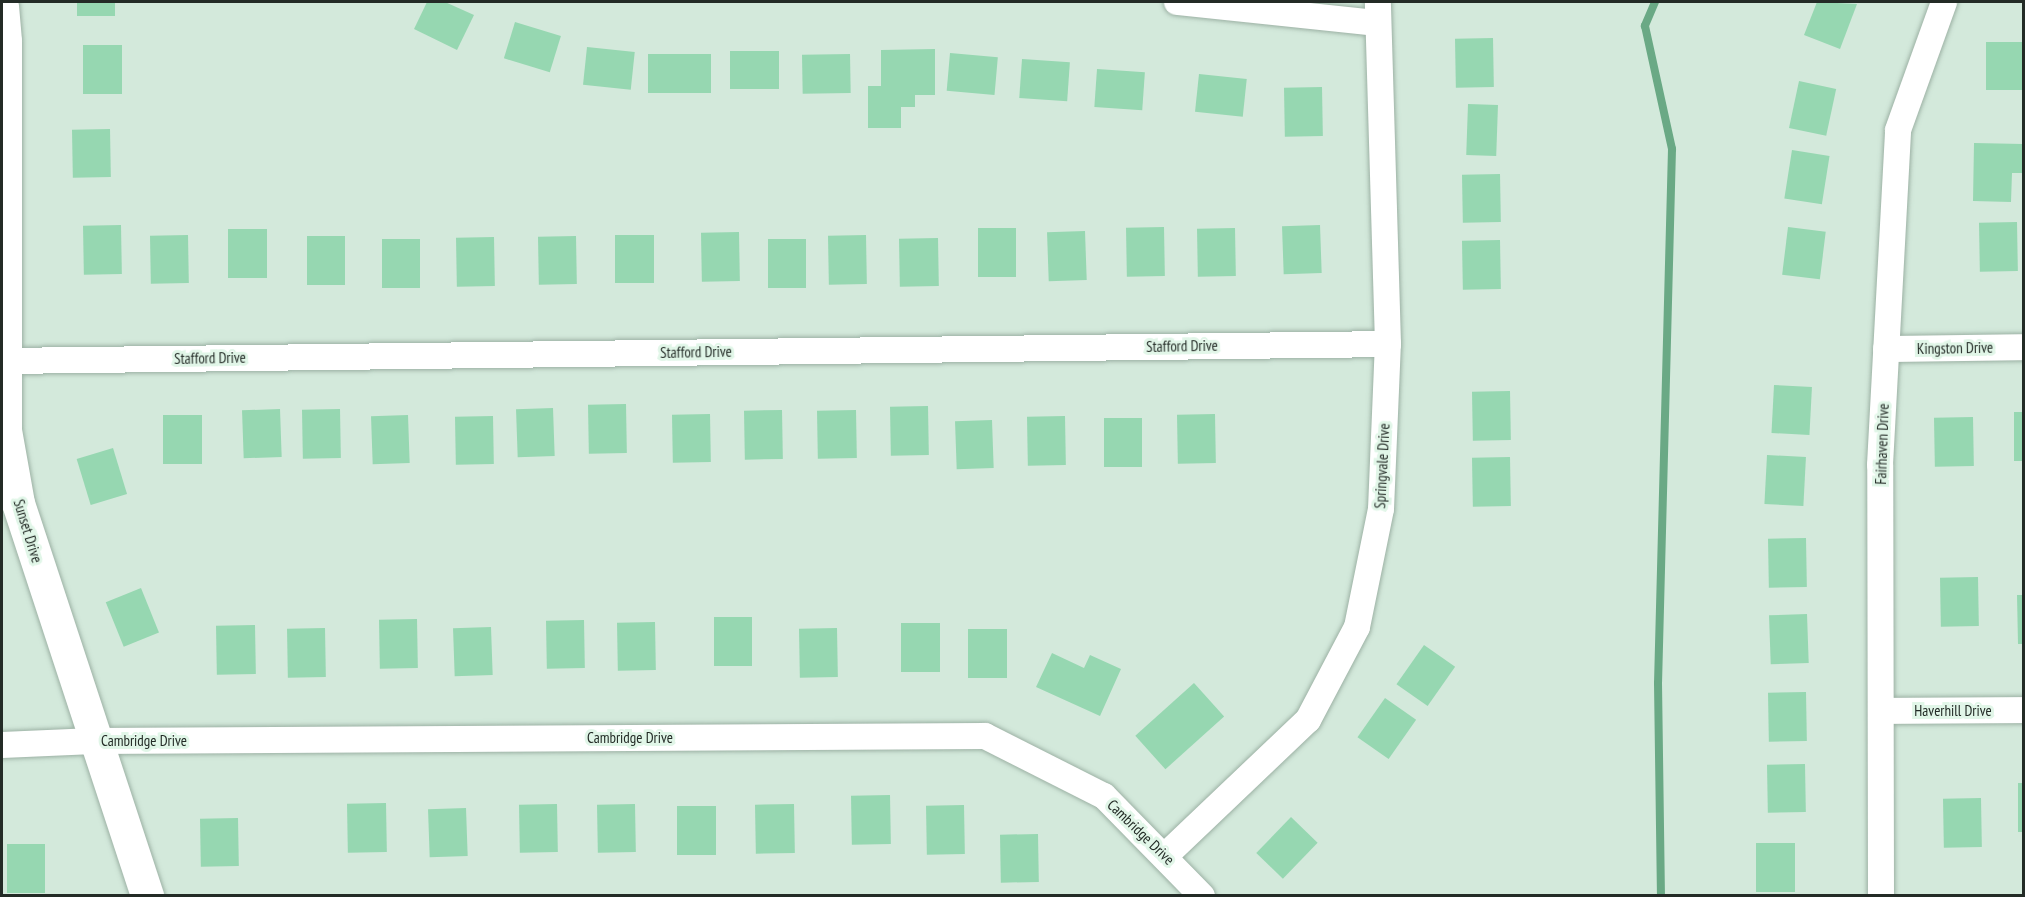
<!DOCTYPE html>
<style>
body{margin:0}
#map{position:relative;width:2025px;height:897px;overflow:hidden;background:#d3e9db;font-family:"PT Sans Narrow",sans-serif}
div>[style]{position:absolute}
.stream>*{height:8px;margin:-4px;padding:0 4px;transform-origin:4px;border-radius:4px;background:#6aa985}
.building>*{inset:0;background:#96d7b1;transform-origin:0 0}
.roads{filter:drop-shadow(0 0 2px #9cb1a4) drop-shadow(0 0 2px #9cb1a4)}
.minor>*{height:26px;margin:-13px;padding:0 13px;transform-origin:13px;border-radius:13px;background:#fff}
.tertiary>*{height:33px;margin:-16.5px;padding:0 16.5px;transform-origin:16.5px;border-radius:16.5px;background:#fff}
span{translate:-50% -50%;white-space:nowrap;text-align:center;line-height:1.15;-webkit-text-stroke:6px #e1f6e8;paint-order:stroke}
.street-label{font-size:15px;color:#232b26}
.frame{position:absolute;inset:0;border:3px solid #232b26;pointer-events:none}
</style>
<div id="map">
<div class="stream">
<div style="left:1655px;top:2px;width:26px;rotate:113deg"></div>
<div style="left:1645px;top:26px;width:126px;rotate:77.6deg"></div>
<div style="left:1672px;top:149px;width:534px;rotate:91.5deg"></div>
<div style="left:1658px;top:683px;width:213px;rotate:89.2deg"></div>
</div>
<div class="building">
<div style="left:77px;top:2px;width:38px;height:14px"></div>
<div style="clip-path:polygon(427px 2px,445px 2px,474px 15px,457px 50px,414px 29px)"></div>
<div style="clip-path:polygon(1817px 2px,1857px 4px,1840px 49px,1804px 35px)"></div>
<div style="left:515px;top:22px;width:48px;height:38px;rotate:17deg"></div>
<div style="left:1493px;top:38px;width:49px;height:38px;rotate:89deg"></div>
<div style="left:2024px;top:42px;width:48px;height:38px;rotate:90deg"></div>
<div style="left:83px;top:45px;width:39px;height:49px"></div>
<div style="left:587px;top:47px;width:48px;height:38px;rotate:6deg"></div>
<div style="clip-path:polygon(935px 49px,935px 95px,915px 95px,915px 107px,901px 107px,901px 128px,868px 128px,868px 86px,881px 86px,881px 50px)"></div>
<div style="left:730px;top:51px;width:49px;height:38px"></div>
<div style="left:950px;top:53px;width:48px;height:38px;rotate:5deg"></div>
<div style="left:648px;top:54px;width:63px;height:39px"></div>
<div style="left:850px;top:54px;width:39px;height:48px;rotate:89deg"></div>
<div style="left:1022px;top:59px;width:48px;height:39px;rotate:4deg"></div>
<div style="left:1097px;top:69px;width:48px;height:38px;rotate:4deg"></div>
<div style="left:1199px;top:74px;width:48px;height:38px;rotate:6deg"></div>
<div style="left:1799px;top:81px;width:38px;height:48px;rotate:12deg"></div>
<div style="left:1322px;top:87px;width:49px;height:38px;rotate:89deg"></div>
<div style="left:1468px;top:104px;width:30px;height:51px;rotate:2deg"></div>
<div style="left:110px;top:129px;width:48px;height:38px;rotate:89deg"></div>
<div style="clip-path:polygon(1974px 143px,2023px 144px,2023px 173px,2012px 173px,2011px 202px,1973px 201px)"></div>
<div style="left:1792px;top:150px;width:38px;height:49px;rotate:9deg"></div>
<div style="left:1500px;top:174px;width:48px;height:38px;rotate:89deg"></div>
<div style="left:2017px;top:222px;width:49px;height:38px;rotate:89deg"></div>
<div style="left:121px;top:225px;width:49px;height:38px;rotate:89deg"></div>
<div style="left:1320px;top:225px;width:48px;height:38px;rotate:88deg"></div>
<div style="left:1164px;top:227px;width:49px;height:38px;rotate:89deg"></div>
<div style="left:1788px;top:227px;width:38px;height:48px;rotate:7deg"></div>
<div style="left:978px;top:228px;width:38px;height:49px"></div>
<div style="left:1235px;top:228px;width:48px;height:38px;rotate:89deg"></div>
<div style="left:267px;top:229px;width:49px;height:39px;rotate:90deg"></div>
<div style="left:1085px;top:231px;width:49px;height:38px;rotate:88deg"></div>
<div style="left:739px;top:232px;width:49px;height:38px;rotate:89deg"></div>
<div style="left:188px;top:235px;width:48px;height:38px;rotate:89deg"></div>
<div style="left:654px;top:235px;width:48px;height:39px;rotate:90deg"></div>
<div style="left:866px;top:235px;width:49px;height:38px;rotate:89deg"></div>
<div style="left:307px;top:236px;width:38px;height:49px"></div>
<div style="left:576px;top:236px;width:48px;height:38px;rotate:89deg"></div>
<div style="left:494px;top:237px;width:49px;height:38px;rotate:89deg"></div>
<div style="left:938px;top:238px;width:48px;height:39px;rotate:89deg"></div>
<div style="left:382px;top:239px;width:38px;height:49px"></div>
<div style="left:768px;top:239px;width:38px;height:49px"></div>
<div style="left:1500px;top:240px;width:49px;height:38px;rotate:89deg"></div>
<div style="left:1774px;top:385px;width:38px;height:48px;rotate:3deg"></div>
<div style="left:1510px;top:391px;width:49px;height:38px;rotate:89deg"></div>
<div style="left:626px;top:404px;width:49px;height:38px;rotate:89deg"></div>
<div style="left:928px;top:406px;width:49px;height:38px;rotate:89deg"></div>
<div style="left:553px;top:408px;width:48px;height:37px;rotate:88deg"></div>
<div style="left:280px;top:409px;width:48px;height:38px;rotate:88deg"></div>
<div style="left:340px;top:409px;width:49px;height:38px;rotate:89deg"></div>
<div style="left:782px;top:410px;width:49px;height:38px;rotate:89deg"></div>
<div style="left:856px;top:410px;width:48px;height:39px;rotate:89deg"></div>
<div style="left:2024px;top:412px;width:49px;height:10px;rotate:90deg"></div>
<div style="left:710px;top:414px;width:48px;height:38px;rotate:89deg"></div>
<div style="left:1215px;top:414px;width:49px;height:38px;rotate:89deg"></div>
<div style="left:163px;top:415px;width:39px;height:49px"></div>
<div style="left:408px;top:415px;width:48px;height:37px;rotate:88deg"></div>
<div style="left:493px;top:416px;width:48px;height:38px;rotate:89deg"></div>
<div style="left:1065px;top:416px;width:49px;height:38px;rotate:89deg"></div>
<div style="left:1973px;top:417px;width:49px;height:39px;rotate:89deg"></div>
<div style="left:1104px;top:418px;width:38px;height:49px"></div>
<div style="left:992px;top:420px;width:48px;height:37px;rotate:88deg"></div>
<div style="left:113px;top:448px;width:48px;height:38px;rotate:73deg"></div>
<div style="left:1767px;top:455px;width:39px;height:49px;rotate:3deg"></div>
<div style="left:1510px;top:457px;width:49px;height:38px;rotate:89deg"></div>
<div style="left:1806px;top:538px;width:49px;height:38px;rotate:89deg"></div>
<div style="left:1978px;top:577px;width:49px;height:38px;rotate:89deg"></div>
<div style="left:141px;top:588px;width:48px;height:38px;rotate:68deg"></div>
<div style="clip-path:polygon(2017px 595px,2024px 595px,2024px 644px,2018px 644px)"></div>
<div style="left:1807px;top:614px;width:49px;height:38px;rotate:88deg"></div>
<div style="left:714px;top:617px;width:38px;height:49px"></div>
<div style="left:417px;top:619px;width:49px;height:38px;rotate:89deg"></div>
<div style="left:584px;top:620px;width:48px;height:38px;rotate:89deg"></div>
<div style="left:655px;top:622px;width:48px;height:38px;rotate:89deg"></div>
<div style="left:940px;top:623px;width:49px;height:39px;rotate:90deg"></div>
<div style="left:255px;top:625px;width:49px;height:39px;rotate:89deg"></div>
<div style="left:491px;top:627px;width:48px;height:38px;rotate:88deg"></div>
<div style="left:325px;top:628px;width:49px;height:38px;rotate:89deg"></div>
<div style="left:837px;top:628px;width:49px;height:38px;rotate:89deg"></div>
<div style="left:968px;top:629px;width:39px;height:49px"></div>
<div style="left:1424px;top:645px;width:38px;height:48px;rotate:35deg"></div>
<div style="clip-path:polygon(1052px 653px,1084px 668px,1090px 655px,1121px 669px,1100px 716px,1036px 687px)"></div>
<div style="left:1194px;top:683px;width:45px;height:79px;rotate:48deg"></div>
<div style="left:1806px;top:692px;width:49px;height:38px;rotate:89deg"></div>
<div style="left:1385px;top:698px;width:38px;height:48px;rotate:35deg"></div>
<div style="left:1805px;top:764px;width:48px;height:38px;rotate:89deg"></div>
<div style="left:2018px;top:783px;width:6px;height:49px"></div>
<div style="left:890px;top:795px;width:49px;height:39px;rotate:89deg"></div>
<div style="left:1981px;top:798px;width:49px;height:38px;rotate:89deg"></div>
<div style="left:386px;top:803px;width:49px;height:39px;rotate:89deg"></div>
<div style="left:557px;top:804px;width:48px;height:38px;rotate:89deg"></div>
<div style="left:635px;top:804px;width:48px;height:38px;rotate:89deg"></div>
<div style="left:794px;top:804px;width:49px;height:39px;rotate:89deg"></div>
<div style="left:964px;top:805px;width:49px;height:38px;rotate:89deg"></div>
<div style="left:677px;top:806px;width:39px;height:49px"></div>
<div style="left:466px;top:808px;width:48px;height:38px;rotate:88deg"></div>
<div style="left:1291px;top:817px;width:37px;height:50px;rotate:44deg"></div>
<div style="left:238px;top:818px;width:48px;height:38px;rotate:89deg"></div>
<div style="left:1038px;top:834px;width:48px;height:38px;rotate:89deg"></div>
<div style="left:1795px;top:843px;width:49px;height:39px;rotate:90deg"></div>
<div style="left:7px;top:844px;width:38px;height:49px"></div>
</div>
<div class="roads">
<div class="minor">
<div style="left:1177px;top:2px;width:201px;rotate:6deg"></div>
<div style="left:1886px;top:349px;width:138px;rotate:-0.8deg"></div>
<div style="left:2px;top:361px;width:1386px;rotate:-0.7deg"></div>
<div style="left:1882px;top:711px;width:142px;rotate:-0.4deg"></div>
<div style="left:2px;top:745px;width:92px;rotate:-2.5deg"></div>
<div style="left:94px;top:741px;width:891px;rotate:-0.32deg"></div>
<div style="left:985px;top:736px;width:133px;rotate:26.8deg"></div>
<div style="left:1104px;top:796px;width:140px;rotate:45.6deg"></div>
<div style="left:1166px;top:855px;width:196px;rotate:-43.6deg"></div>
<div style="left:1308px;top:720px;width:105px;rotate:-62.2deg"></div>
<div style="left:1357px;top:627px;width:120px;rotate:-78.5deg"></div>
<div style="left:1381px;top:509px;width:165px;rotate:-87.6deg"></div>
<div style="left:1388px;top:344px;width:342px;rotate:-91.7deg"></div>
<div style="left:1881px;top:896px;width:431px;rotate:-90.1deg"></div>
<div style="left:1880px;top:465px;width:335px;rotate:-86.9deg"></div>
<div style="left:1898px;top:130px;width:136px;rotate:-70.2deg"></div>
</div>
<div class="tertiary">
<div style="left:2px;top:6px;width:35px;rotate:85deg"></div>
<div style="left:5px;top:41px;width:389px;rotate:90deg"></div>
<div style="left:5px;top:430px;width:74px;rotate:79.9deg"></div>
<div style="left:18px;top:503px;width:414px;rotate:71.8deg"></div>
</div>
</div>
<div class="street-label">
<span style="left:1182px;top:346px;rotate:-1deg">Stafford Drive</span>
<span style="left:1955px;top:348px;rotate:-1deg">Kingston Drive</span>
<span style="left:696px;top:352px;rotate:-1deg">Stafford Drive</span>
<span style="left:210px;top:358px;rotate:-1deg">Stafford Drive</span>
<span style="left:1882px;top:444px;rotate:-88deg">Fairhaven Drive</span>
<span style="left:1382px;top:466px;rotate:-87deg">Springvale Drive</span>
<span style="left:28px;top:531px;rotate:73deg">Sunset Drive</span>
<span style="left:1953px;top:711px">Haverhill Drive</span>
<span style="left:630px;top:738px">Cambridge Drive</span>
<span style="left:144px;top:741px">Cambridge Drive</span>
<span style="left:1141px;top:832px;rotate:44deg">Cambridge Drive</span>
</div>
<div class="frame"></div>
</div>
